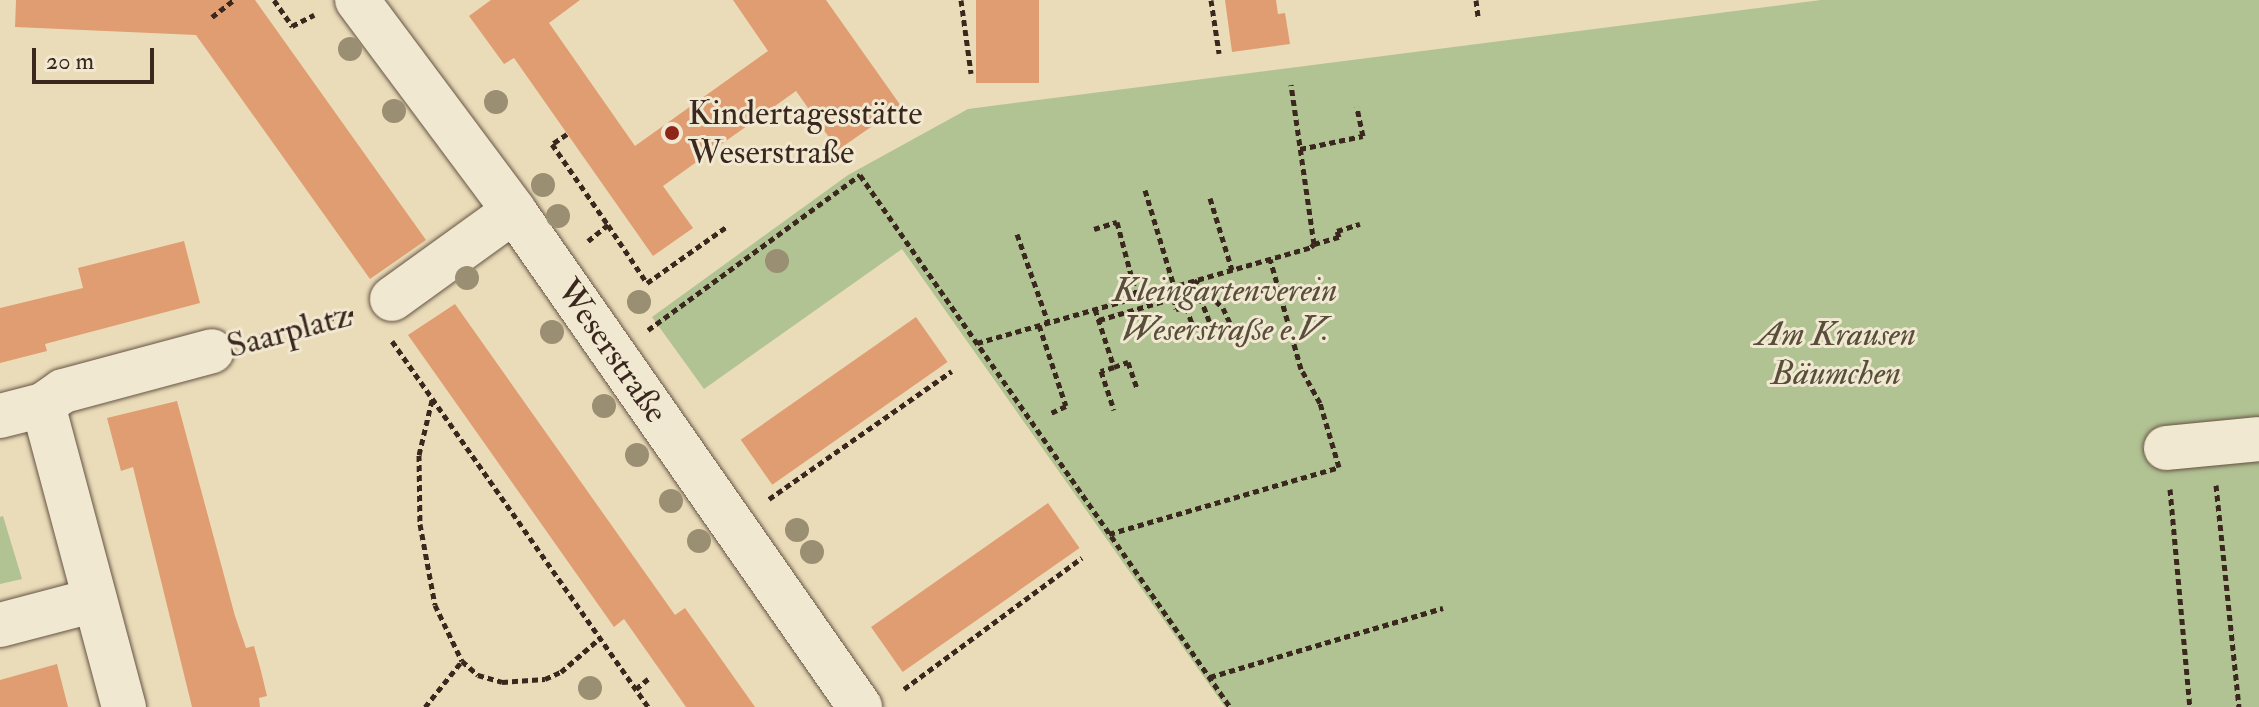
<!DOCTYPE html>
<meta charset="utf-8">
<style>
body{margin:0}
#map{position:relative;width:2259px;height:707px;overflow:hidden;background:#eadcb9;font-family:"IM FELL Double Pica",serif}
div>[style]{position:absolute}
.green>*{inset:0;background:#b1c293}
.building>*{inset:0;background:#e09d71;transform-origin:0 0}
.path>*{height:5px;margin-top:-2.5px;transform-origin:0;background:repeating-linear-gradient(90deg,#3a271d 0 6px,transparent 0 10px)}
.roads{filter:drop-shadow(0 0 2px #665444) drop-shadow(0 0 2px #665444)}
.minor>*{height:44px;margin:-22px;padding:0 22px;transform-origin:22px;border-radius:22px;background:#f1e8d2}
.trees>*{width:24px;height:24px;margin:-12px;border-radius:50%;background:#9a8e73}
.dots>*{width:22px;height:22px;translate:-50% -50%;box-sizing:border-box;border:4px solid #f1e8d2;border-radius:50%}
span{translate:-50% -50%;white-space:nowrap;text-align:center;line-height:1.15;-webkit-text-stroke:6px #f1e8d2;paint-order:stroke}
.poi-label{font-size:34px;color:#3a271d}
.left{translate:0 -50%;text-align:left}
.park-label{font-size:34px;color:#584e3a;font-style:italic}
.street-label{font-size:34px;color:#3a271d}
.scale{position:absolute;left:32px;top:48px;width:122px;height:36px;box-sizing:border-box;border:4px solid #3a271d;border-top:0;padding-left:10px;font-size:24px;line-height:28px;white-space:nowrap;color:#3a271d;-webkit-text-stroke:6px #f1e8d2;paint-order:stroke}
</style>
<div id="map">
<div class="green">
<div style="clip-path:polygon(1821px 0,2259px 0,2259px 707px,1225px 707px,902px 249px,704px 389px,652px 317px,848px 175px,968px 109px)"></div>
<div style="clip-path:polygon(3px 516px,22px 579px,0 584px,0 517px)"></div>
</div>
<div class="building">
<div style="clip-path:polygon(16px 0,255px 0,426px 240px,370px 279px,196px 35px,15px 27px)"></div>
<div style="clip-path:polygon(491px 0,580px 0,549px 23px,635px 146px,768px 51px,733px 0,826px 0,901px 106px,838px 150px,796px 91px,663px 186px,693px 228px,653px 256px,514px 58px,504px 64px,469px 16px)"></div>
<div style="left:976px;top:0;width:63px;height:83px"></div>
<div style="clip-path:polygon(1225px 0,1276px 0,1278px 14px,1285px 13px,1290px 44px,1232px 52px)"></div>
<div style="clip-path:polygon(184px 241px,200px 303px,45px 344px,47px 351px,0 363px,0 308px,83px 288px,78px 268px)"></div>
<div style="clip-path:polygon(455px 304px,675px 615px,685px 608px,755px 707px,686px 707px,624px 619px,614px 627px,408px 335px)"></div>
<div style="left:916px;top:317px;width:55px;height:214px;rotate:55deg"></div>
<div style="clip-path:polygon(177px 401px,235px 616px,246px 648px,254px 646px,261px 671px,267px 696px,259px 698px,260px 707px,192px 707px,133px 467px,121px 471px,107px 418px)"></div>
<div style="left:1048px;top:503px;width:55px;height:216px;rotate:55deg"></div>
<div style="clip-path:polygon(57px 664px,68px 707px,0 707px,0 680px)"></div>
</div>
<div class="path">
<div style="left:274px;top:0;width:32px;rotate:55deg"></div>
<div style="left:292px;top:26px;width:25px;rotate:-27deg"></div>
<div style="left:961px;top:0;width:74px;rotate:82.2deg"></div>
<div style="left:1211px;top:0;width:54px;rotate:81.4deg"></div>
<div style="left:1476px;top:0;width:17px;rotate:83deg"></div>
<div style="left:212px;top:17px;width:28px;rotate:-38deg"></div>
<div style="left:567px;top:134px;width:18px;rotate:146deg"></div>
<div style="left:552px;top:144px;width:98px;rotate:55.3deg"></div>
<div style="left:1300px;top:149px;width:64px;rotate:-11.7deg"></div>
<div style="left:1363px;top:136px;width:30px;rotate:-102deg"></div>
<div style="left:1145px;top:190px;width:100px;rotate:73.2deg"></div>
<div style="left:1210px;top:198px;width:75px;rotate:73deg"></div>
<div style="left:1094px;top:229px;width:24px;rotate:-17deg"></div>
<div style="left:1117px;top:222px;width:78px;rotate:75.1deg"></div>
<div style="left:1017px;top:234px;width:93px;rotate:70.6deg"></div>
<div style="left:588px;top:241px;width:26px;rotate:-39deg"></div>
<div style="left:608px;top:225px;width:70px;rotate:56.1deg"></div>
<div style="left:647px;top:283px;width:97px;rotate:-35.3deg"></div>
<div style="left:1314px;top:244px;width:26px;rotate:-16deg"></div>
<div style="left:1339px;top:237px;width:6px;rotate:-108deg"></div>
<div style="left:1337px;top:231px;width:24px;rotate:-17deg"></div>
<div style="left:1194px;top:280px;width:40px;rotate:44deg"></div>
<div style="left:1223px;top:308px;width:29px;rotate:65deg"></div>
<div style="left:1186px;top:307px;width:10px;rotate:-66deg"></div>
<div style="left:1190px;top:298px;width:10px;rotate:-6deg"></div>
<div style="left:1200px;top:297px;width:36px;rotate:69deg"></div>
<div style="left:1095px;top:309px;width:61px;rotate:71.9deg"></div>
<div style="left:1114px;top:367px;width:14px;rotate:163deg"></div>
<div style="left:1101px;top:371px;width:41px;rotate:71.6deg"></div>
<div style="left:1099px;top:320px;width:78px;rotate:-16.3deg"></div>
<div style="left:1174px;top:298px;width:11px;rotate:80deg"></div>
<div style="left:1176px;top:309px;width:10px;rotate:-11deg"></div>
<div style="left:1186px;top:307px;width:32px;rotate:70deg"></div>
<div style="left:1039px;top:325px;width:85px;rotate:71.6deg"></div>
<div style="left:1066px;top:406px;width:19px;rotate:155deg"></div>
<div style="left:648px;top:330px;width:263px;rotate:-36.2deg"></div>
<div style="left:860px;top:175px;width:648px;rotate:55.18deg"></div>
<div style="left:250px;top:338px;width:107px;rotate:-13.5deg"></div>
<div style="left:392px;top:341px;width:447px;rotate:55deg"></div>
<div style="left:977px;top:343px;width:348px;rotate:-16deg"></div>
<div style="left:1311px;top:247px;width:4px;rotate:-45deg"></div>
<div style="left:1314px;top:244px;width:161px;rotate:-98.2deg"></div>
<div style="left:1114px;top:367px;width:15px;rotate:-20deg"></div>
<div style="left:1128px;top:362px;width:28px;rotate:71deg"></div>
<div style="left:432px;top:400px;width:57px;rotate:103.3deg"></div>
<div style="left:419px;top:455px;width:69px;rotate:89.2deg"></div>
<div style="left:420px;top:524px;width:82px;rotate:79.5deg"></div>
<div style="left:435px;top:605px;width:62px;rotate:64.3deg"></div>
<div style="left:462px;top:661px;width:21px;rotate:41deg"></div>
<div style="left:478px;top:675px;width:25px;rotate:16deg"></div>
<div style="left:502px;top:682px;width:43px;rotate:-4deg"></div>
<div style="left:545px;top:679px;width:17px;rotate:-24deg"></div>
<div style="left:561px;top:672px;width:50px;rotate:-41deg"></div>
<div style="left:2216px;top:485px;width:223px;rotate:84.1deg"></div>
<div style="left:2170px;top:489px;width:219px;rotate:84.8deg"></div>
<div style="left:769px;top:499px;width:223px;rotate:-35deg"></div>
<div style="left:1109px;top:534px;width:240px;rotate:-16.2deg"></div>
<div style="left:1339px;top:467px;width:67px;rotate:-106.5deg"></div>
<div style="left:1320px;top:403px;width:39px;rotate:-119deg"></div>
<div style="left:1301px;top:369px;width:114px;rotate:-105.7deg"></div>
<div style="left:1210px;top:677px;width:243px;rotate:-16.5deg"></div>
<div style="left:636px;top:689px;width:16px;rotate:-40deg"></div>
<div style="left:904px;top:689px;width:221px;rotate:-36.4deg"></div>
<div style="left:425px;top:707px;width:59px;rotate:-51.2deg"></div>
</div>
<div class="roads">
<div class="minor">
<div style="left:357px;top:0;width:263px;rotate:53.3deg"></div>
<div style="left:514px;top:211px;width:605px;rotate:55.1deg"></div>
<div style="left:392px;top:299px;width:150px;rotate:-35.8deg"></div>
<div style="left:43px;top:405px;width:313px;rotate:75deg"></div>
<div style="left:0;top:416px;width:44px;rotate:-14.3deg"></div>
<div style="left:43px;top:405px;width:24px;rotate:-35deg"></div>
<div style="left:63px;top:391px;width:154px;rotate:-15deg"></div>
<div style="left:2166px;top:448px;width:93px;rotate:-5.5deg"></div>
<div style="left:0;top:625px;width:98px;rotate:-14.7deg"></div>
</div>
</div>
<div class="trees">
<div style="left:350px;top:49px"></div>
<div style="left:496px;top:102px"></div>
<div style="left:394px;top:111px"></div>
<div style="left:543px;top:185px"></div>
<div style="left:558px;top:216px"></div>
<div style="left:777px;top:261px"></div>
<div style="left:467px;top:278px"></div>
<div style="left:639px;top:302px"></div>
<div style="left:552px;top:332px"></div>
<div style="left:604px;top:406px"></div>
<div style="left:637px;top:455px"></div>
<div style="left:671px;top:501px"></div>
<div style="left:797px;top:530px"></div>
<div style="left:699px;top:541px"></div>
<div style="left:812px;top:552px"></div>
<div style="left:590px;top:688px"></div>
</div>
<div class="dots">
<div style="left:672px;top:133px;background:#8f2418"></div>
</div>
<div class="poi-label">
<span class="left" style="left:688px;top:133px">Kindertagesstätte<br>Weserstraße</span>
</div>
<div class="park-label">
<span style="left:1225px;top:310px">Kleingartenverein<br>Weserstraße e.V.</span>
<span style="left:1836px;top:354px">Am Krausen<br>Bäumchen</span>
</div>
<div class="street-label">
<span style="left:289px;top:331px;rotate:-15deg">Saarplatz</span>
<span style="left:612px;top:351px;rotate:55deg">Weserstraße</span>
</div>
<div class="scale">20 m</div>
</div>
